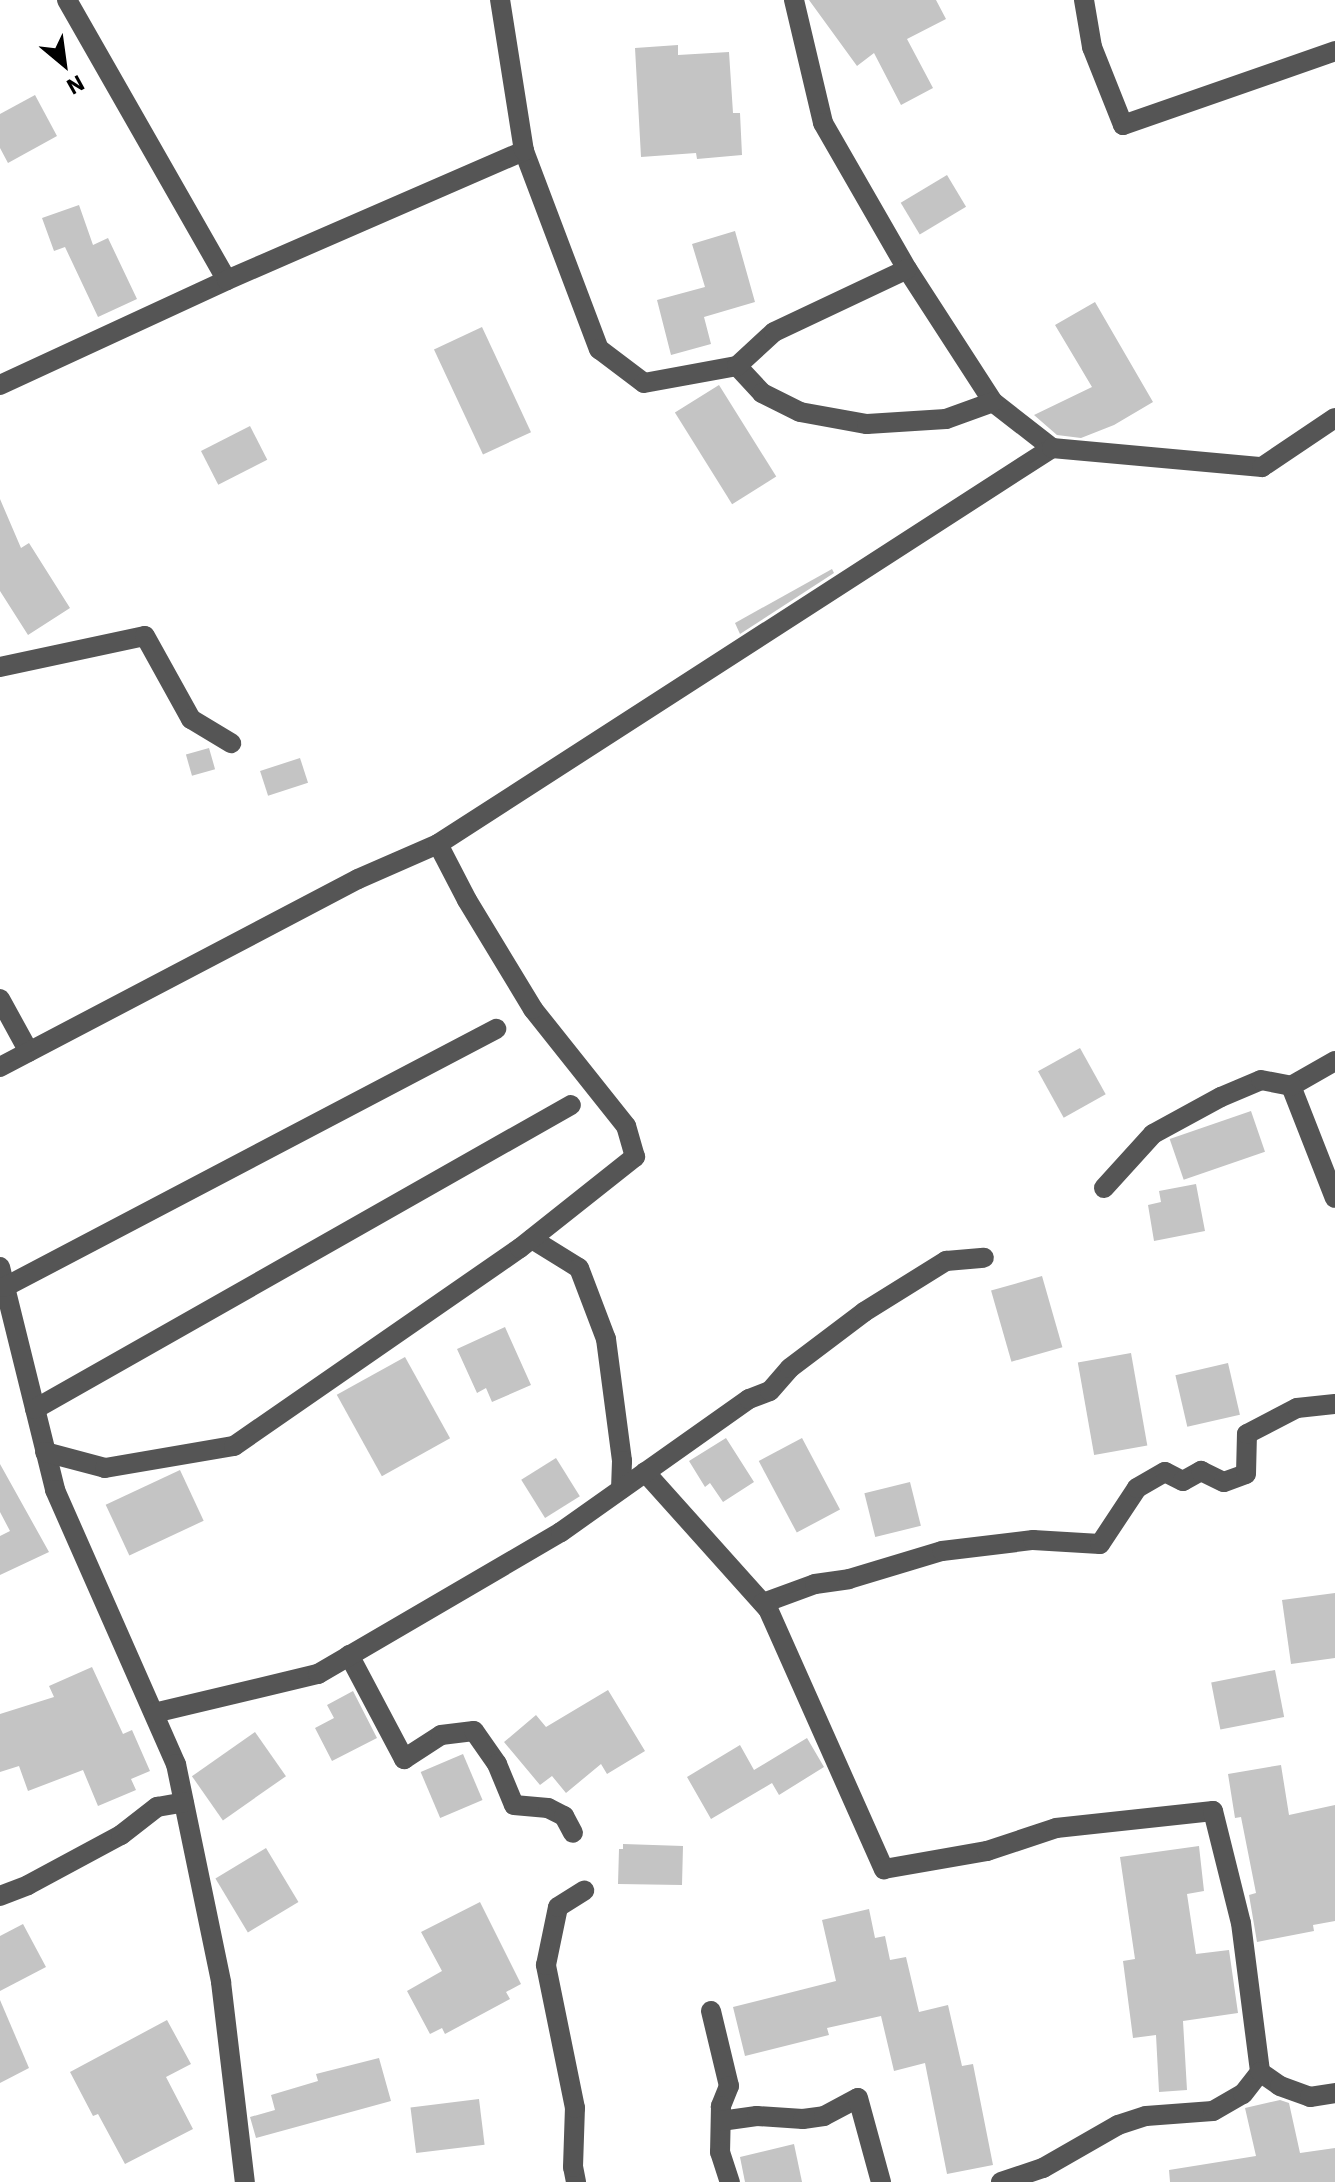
<!DOCTYPE html>
<style>
body{margin:0}
#map{position:relative;width:1335px;height:2182px;overflow:hidden;background:#fff;font-family:"IBM Plex Sans",sans-serif}
div>[style]{position:absolute}
.building>*{inset:0;background:#c4c4c4;transform-origin:0 0}
.minor>*{height:20px;margin:-10px;padding:0 10px;transform-origin:10px;border-radius:10px;background:#555}
span{translate:-50% -50%;white-space:nowrap;text-align:center;line-height:1.15;-webkit-text-stroke:7px #fff;paint-order:stroke}
.north{position:absolute;left:24px;top:24px;width:80px;height:80px;-webkit-text-stroke:6px #fff;paint-order:stroke;rotate:151deg;font-size:22px;font-weight:700;line-height:32px;text-align:center;color:#000}
.north::after{content:'';display:block;margin:auto;width:28px;height:36px;background:#000;clip-path:polygon(50% 0,100% 100%,50% 72%,0 100%)}
</style>
<div id="map">
<div class="building">
<div style="clip-path:polygon(809px 0,936px 0,946px 19px,907px 39px,933px 88px,901px 105px,874px 53px,857px 66px)"></div>
<div style="clip-path:polygon(678px 45px,678px 55px,729px 52px,733px 113px,740px 113px,742px 155px,697px 159px,696px 153px,641px 157px,635px 48px)"></div>
<div style="clip-path:polygon(35px 95px,57px 136px,8px 163px,0 148px,0 114px)"></div>
<div style="left:947px;top:175px;width:37px;height:54px;rotate:59deg"></div>
<div style="clip-path:polygon(79px 205px,93px 245px,108px 238px,137px 299px,98px 317px,65px 247px,54px 251px,42px 218px)"></div>
<div style="clip-path:polygon(735px 231px,755px 302px,704px 317px,711px 344px,671px 355px,657px 300px,705px 287px,692px 244px)"></div>
<div style="clip-path:polygon(1095px 302px,1153px 402px,1114px 425px,1081px 438px,1057px 435px,1034px 415px,1092px 387px,1055px 325px)"></div>
<div style="left:482px;top:327px;width:116px;height:53px;rotate:65deg"></div>
<div style="left:719px;top:385px;width:108px;height:52px;rotate:58deg"></div>
<div style="left:250px;top:426px;width:38px;height:55px;rotate:63deg"></div>
<div style="clip-path:polygon(0 499px,21px 548px,29px 543px,70px 608px,28px 635px,0 591px)"></div>
<div style="clip-path:polygon(832px 569px,834px 573px,740px 634px,735px 623px)"></div>
<div style="left:209px;top:748px;width:22px;height:24px;rotate:74deg"></div>
<div style="left:300px;top:758px;width:26px;height:42px;rotate:72deg"></div>
<div style="left:1080px;top:1048px;width:53px;height:48px;rotate:61deg"></div>
<div style="left:1251px;top:1111px;width:43px;height:86px;rotate:71deg"></div>
<div style="clip-path:polygon(1196px 1184px,1205px 1231px,1154px 1241px,1148px 1205px,1161px 1202px,1159px 1191px)"></div>
<div style="left:1042px;top:1276px;width:74px;height:53px;rotate:74deg"></div>
<div style="clip-path:polygon(505px 1327px,531px 1385px,492px 1402px,486px 1388px,477px 1393px,457px 1349px)"></div>
<div style="left:1131px;top:1353px;width:94px;height:54px;rotate:80deg"></div>
<div style="left:405px;top:1357px;width:93px;height:78px;rotate:61deg"></div>
<div style="left:1228px;top:1363px;width:53px;height:54px;rotate:77deg"></div>
<div style="clip-path:polygon(726px 1438px,754px 1482px,723px 1502px,710px 1483px,705px 1487px,689px 1461px)"></div>
<div style="left:802px;top:1438px;width:81px;height:49px;rotate:62deg"></div>
<div style="left:556px;top:1458px;width:45px;height:41px;rotate:58deg"></div>
<div style="clip-path:polygon(0 1464px,49px 1552px,0 1575px,0 1536px,10px 1531px,0 1512px)"></div>
<div style="left:180px;top:1470px;width:56px;height:82px;rotate:65deg"></div>
<div style="left:910px;top:1482px;width:45px;height:47px;rotate:76deg"></div>
<div style="clip-path:polygon(1335px 1593px,1335px 1658px,1291px 1664px,1282px 1600px)"></div>
<div style="clip-path:polygon(92px 1667px,123px 1734px,132px 1730px,150px 1771px,131px 1779px,136px 1790px,98px 1806px,83px 1770px,28px 1791px,19px 1766px,0 1772px,0 1714px,54px 1697px,49px 1686px)"></div>
<div style="left:1275px;top:1670px;width:48px;height:65px;rotate:79deg"></div>
<div style="clip-path:polygon(608px 1690px,645px 1751px,607px 1774px,601px 1764px,566px 1793px,552px 1776px,540px 1785px,504px 1742px,536px 1715px,546px 1727px)"></div>
<div style="clip-path:polygon(353px 1691px,377px 1738px,332px 1761px,315px 1728px,334px 1718px,327px 1705px)"></div>
<div style="left:255px;top:1732px;width:54px;height:77px;rotate:55deg"></div>
<div style="clip-path:polygon(807px 1738px,824px 1767px,779px 1795px,772px 1783px,711px 1819px,687px 1777px,740px 1745px,754px 1770px)"></div>
<div style="left:463px;top:1754px;width:50px;height:46px;rotate:67deg"></div>
<div style="clip-path:polygon(1281px 1765px,1289px 1815px,1335px 1805px,1335px 1921px,1313px 1925px,1314px 1931px,1257px 1942px,1249px 1895px,1256px 1893px,1241px 1817px,1235px 1818px,1228px 1774px)"></div>
<div style="clip-path:polygon(623px 1844px,683px 1846px,682px 1885px,618px 1884px,619px 1849px,623px 1849px)"></div>
<div style="clip-path:polygon(1199px 1846px,1204px 1891px,1187px 1894px,1196px 1954px,1229px 1950px,1238px 2013px,1183px 2021px,1187px 2090px,1159px 2092px,1156px 2035px,1133px 2038px,1123px 1961px,1135px 1959px,1120px 1857px)"></div>
<div style="left:266px;top:1848px;width:63px;height:59px;rotate:59deg"></div>
<div style="clip-path:polygon(480px 1902px,521px 1984px,506px 1992px,510px 1999px,445px 2034px,442px 2028px,430px 2034px,407px 1991px,442px 1971px,421px 1932px)"></div>
<div style="clip-path:polygon(869px 1909px,875px 1938px,885px 1936px,890px 1960px,906px 1957px,919px 2012px,948px 2005px,962px 2066px,973px 2064px,993px 2165px,947px 2174px,925px 2063px,894px 2071px,881px 2016px,827px 2028px,829px 2035px,745px 2056px,733px 2007px,836px 1981px,822px 1920px)"></div>
<div style="clip-path:polygon(23px 1924px,46px 1967px,0 1991px,0 1936px)"></div>
<div style="clip-path:polygon(0 2000px,29px 2068px,0 2083px)"></div>
<div style="clip-path:polygon(167px 2020px,191px 2064px,166px 2077px,193px 2129px,125px 2164px,98px 2114px,93px 2116px,70px 2072px)"></div>
<div style="clip-path:polygon(379px 2058px,391px 2101px,256px 2138px,250px 2117px,275px 2110px,271px 2095px,318px 2081px,316px 2074px)"></div>
<div style="left:479px;top:2099px;width:46px;height:69px;rotate:83deg"></div>
<div style="clip-path:polygon(1280px 2100px,1289px 2103px,1300px 2153px,1335px 2148px,1335px 2182px,1170px 2182px,1169px 2170px,1256px 2156px,1245px 2108px)"></div>
<div style="clip-path:polygon(794px 2144px,802px 2182px,745px 2182px,740px 2157px)"></div>
</div>
<div class="minor">
<div style="left:67px;top:0;width:322px;rotate:60.3deg"></div>
<div style="left:794px;top:0;width:126px;rotate:76.7deg"></div>
<div style="left:823px;top:123px;width:168px;rotate:60.1deg"></div>
<div style="left:907px;top:269px;width:158px;rotate:57.1deg"></div>
<div style="left:993px;top:402px;width:75px;rotate:37.9deg"></div>
<div style="left:1084px;top:0;width:48px;rotate:80.3deg"></div>
<div style="left:1092px;top:47px;width:84px;rotate:68.3deg"></div>
<div style="left:1123px;top:125px;width:225px;rotate:-19.2deg"></div>
<div style="left:524px;top:151px;width:212px;rotate:69.3deg"></div>
<div style="left:599px;top:349px;width:56px;rotate:37.1deg"></div>
<div style="left:644px;top:383px;width:95px;rotate:-10.4deg"></div>
<div style="left:737px;top:366px;width:37px;rotate:47deg"></div>
<div style="left:762px;top:393px;width:42px;rotate:26.6deg"></div>
<div style="left:800px;top:412px;width:68px;rotate:10.2deg"></div>
<div style="left:867px;top:424px;width:79px;rotate:-3.6deg"></div>
<div style="left:946px;top:419px;width:50px;rotate:-19.9deg"></div>
<div style="left:737px;top:366px;width:50px;rotate:-42.6deg"></div>
<div style="left:774px;top:332px;width:147px;rotate:-25.3deg"></div>
<div style="left:0;top:385px;width:250px;rotate:-24.8deg"></div>
<div style="left:227px;top:280px;width:324px;rotate:-23.5deg"></div>
<div style="left:524px;top:151px;width:153px;rotate:-99deg"></div>
<div style="left:0;top:667px;width:148px;rotate:-12.1deg"></div>
<div style="left:145px;top:636px;width:95px;rotate:61deg"></div>
<div style="left:191px;top:719px;width:47px;rotate:31deg"></div>
<div style="left:0;top:999px;width:60px;rotate:61.3deg"></div>
<div style="left:1335px;top:1061px;width:51px;rotate:150.4deg"></div>
<div style="left:1291px;top:1086px;width:120px;rotate:68.6deg"></div>
<div style="left:0;top:1067px;width:404px;rotate:-27.7deg"></div>
<div style="left:358px;top:879px;width:87px;rotate:-23.6deg"></div>
<div style="left:438px;top:844px;width:731px;rotate:-32.82deg"></div>
<div style="left:1052px;top:448px;width:211px;rotate:5.2deg"></div>
<div style="left:1262px;top:467px;width:88px;rotate:-33.9deg"></div>
<div style="left:1104px;top:1188px;width:73px;rotate:-47.8deg"></div>
<div style="left:1153px;top:1134px;width:77px;rotate:-28.6deg"></div>
<div style="left:1221px;top:1097px;width:43px;rotate:-23deg"></div>
<div style="left:1261px;top:1080px;width:31px;rotate:11deg"></div>
<div style="left:532px;top:1239px;width:55px;rotate:31.7deg"></div>
<div style="left:579px;top:1268px;width:76px;rotate:69.2deg"></div>
<div style="left:606px;top:1339px;width:123px;rotate:82.5deg"></div>
<div style="left:622px;top:1461px;width:28px;rotate:92deg"></div>
<div style="left:0;top:1267px;width:230px;rotate:76.1deg"></div>
<div style="left:55px;top:1490px;width:300px;rotate:66.2deg"></div>
<div style="left:176px;top:1764px;width:223px;rotate:78.3deg"></div>
<div style="left:221px;top:1982px;width:201px;rotate:83.2deg"></div>
<div style="left:5px;top:1287px;width:555px;rotate:-27.72deg"></div>
<div style="left:35px;top:1409px;width:616px;rotate:-29.56deg"></div>
<div style="left:45px;top:1452px;width:62px;rotate:14.9deg"></div>
<div style="left:105px;top:1468px;width:131px;rotate:-9.7deg"></div>
<div style="left:234px;top:1446px;width:348px;rotate:-34.7deg"></div>
<div style="left:520px;top:1248px;width:147px;rotate:-38.4deg"></div>
<div style="left:635px;top:1157px;width:32px;rotate:-106deg"></div>
<div style="left:626px;top:1126px;width:149px;rotate:-128.5deg"></div>
<div style="left:533px;top:1009px;width:127px;rotate:-121.2deg"></div>
<div style="left:467px;top:900px;width:63px;rotate:-117.4deg"></div>
<div style="left:645px;top:1472px;width:184px;rotate:48.1deg"></div>
<div style="left:768px;top:1609px;width:285px;rotate:66deg"></div>
<div style="left:884px;top:1869px;width:105px;rotate:-9.9deg"></div>
<div style="left:987px;top:1851px;width:73px;rotate:-18.4deg"></div>
<div style="left:1056px;top:1828px;width:158px;rotate:-6.2deg"></div>
<div style="left:1213px;top:1811px;width:115px;rotate:76deg"></div>
<div style="left:1241px;top:1923px;width:150px;rotate:82.7deg"></div>
<div style="left:763px;top:1603px;width:55px;rotate:-20.1deg"></div>
<div style="left:815px;top:1584px;width:34px;rotate:-8deg"></div>
<div style="left:849px;top:1579px;width:97px;rotate:-16.8deg"></div>
<div style="left:942px;top:1551px;width:92px;rotate:-6.9deg"></div>
<div style="left:1033px;top:1540px;width:67px;rotate:3.4deg"></div>
<div style="left:1100px;top:1544px;width:67px;rotate:-56.5deg"></div>
<div style="left:1137px;top:1488px;width:32px;rotate:-30deg"></div>
<div style="left:1165px;top:1472px;width:20px;rotate:27deg"></div>
<div style="left:1183px;top:1481px;width:21px;rotate:-29deg"></div>
<div style="left:1201px;top:1471px;width:25px;rotate:26deg"></div>
<div style="left:1224px;top:1482px;width:23px;rotate:-20deg"></div>
<div style="left:1246px;top:1474px;width:40px;rotate:-88.6deg"></div>
<div style="left:1247px;top:1434px;width:56px;rotate:-27.5deg"></div>
<div style="left:1297px;top:1408px;width:38px;rotate:-6deg"></div>
<div style="left:349px;top:1655px;width:118px;rotate:62.1deg"></div>
<div style="left:404px;top:1759px;width:44px;rotate:-33deg"></div>
<div style="left:441px;top:1735px;width:33px;rotate:-7deg"></div>
<div style="left:474px;top:1731px;width:40px;rotate:55.1deg"></div>
<div style="left:497px;top:1764px;width:44px;rotate:67.5deg"></div>
<div style="left:514px;top:1805px;width:34px;rotate:5deg"></div>
<div style="left:548px;top:1808px;width:18px;rotate:27deg"></div>
<div style="left:564px;top:1816px;width:19px;rotate:62deg"></div>
<div style="left:154px;top:1713px;width:169px;rotate:-13.4deg"></div>
<div style="left:318px;top:1674px;width:281px;rotate:-30.3deg"></div>
<div style="left:561px;top:1532px;width:230px;rotate:-35.3deg"></div>
<div style="left:749px;top:1399px;width:22px;rotate:-21deg"></div>
<div style="left:770px;top:1391px;width:30px;rotate:-49deg"></div>
<div style="left:790px;top:1368px;width:93px;rotate:-37.1deg"></div>
<div style="left:864px;top:1312px;width:97px;rotate:-31.9deg"></div>
<div style="left:946px;top:1261px;width:38px;rotate:-5deg"></div>
<div style="left:0;top:1896px;width:30px;rotate:-21deg"></div>
<div style="left:28px;top:1885px;width:106px;rotate:-28.3deg"></div>
<div style="left:121px;top:1835px;width:46px;rotate:-37.9deg"></div>
<div style="left:157px;top:1807px;width:27px;rotate:-10deg"></div>
<div style="left:711px;top:2011px;width:77px;rotate:76.5deg"></div>
<div style="left:729px;top:2086px;width:22px;rotate:112deg"></div>
<div style="left:721px;top:2106px;width:46px;rotate:91.2deg"></div>
<div style="left:720px;top:2152px;width:32px;rotate:72deg"></div>
<div style="left:721px;top:2121px;width:36px;rotate:-8deg"></div>
<div style="left:757px;top:2116px;width:46px;rotate:3.7deg"></div>
<div style="left:803px;top:2119px;width:21px;rotate:-8deg"></div>
<div style="left:824px;top:2116px;width:38px;rotate:-28deg"></div>
<div style="left:858px;top:2098px;width:87px;rotate:74.7deg"></div>
<div style="left:576px;top:2182px;width:15px;rotate:-101deg"></div>
<div style="left:573px;top:2167px;width:59px;rotate:-88.1deg"></div>
<div style="left:575px;top:2108px;width:146px;rotate:-101.5deg"></div>
<div style="left:546px;top:1965px;width:59px;rotate:-78.3deg"></div>
<div style="left:558px;top:1907px;width:31px;rotate:-32deg"></div>
<div style="left:1001px;top:2182px;width:44px;rotate:-18.4deg"></div>
<div style="left:1043px;top:2168px;width:86px;rotate:-29.8deg"></div>
<div style="left:1118px;top:2125px;width:29px;rotate:-18deg"></div>
<div style="left:1146px;top:2116px;width:67px;rotate:-4.3deg"></div>
<div style="left:1213px;top:2111px;width:34px;rotate:-30deg"></div>
<div style="left:1243px;top:2094px;width:28px;rotate:-52deg"></div>
<div style="left:1260px;top:2072px;width:24px;rotate:35deg"></div>
<div style="left:1280px;top:2086px;width:32px;rotate:20deg"></div>
<div style="left:1310px;top:2097px;width:25px;rotate:-9deg"></div>
</div>
<div class="north">N</div>
</div>
